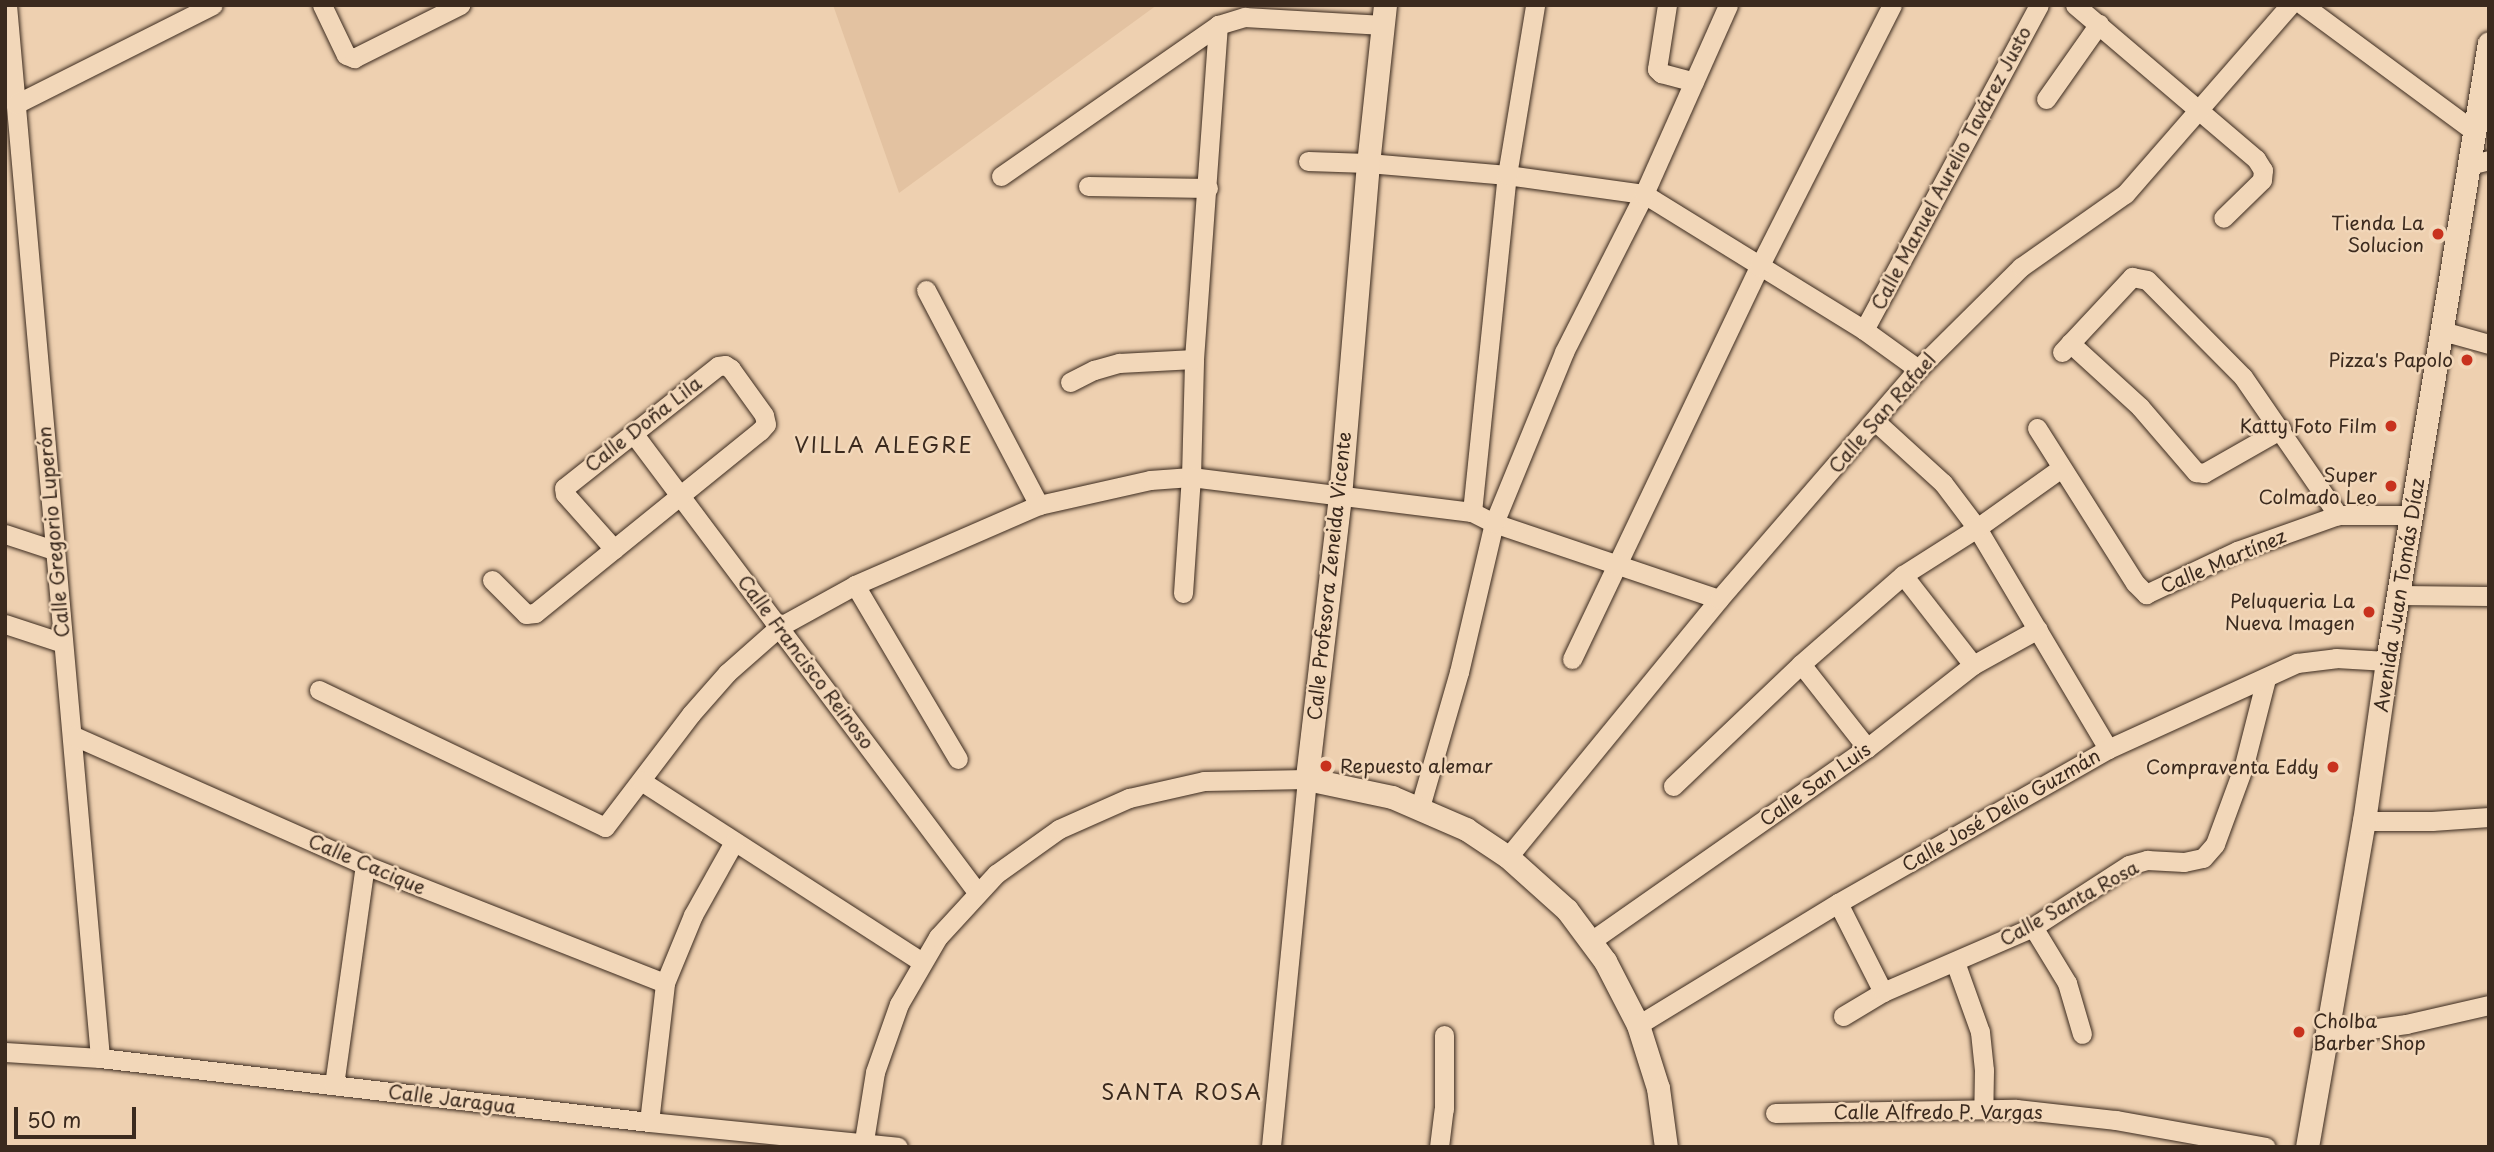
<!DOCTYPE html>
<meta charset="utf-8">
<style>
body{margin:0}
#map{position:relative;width:2494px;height:1152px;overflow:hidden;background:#eed0b0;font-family:"Playpen Sans",sans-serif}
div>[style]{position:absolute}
.built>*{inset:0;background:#e3c2a1}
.roads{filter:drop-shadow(0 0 2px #3b2a1e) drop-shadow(0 0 2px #3b2a1e)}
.minor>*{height:19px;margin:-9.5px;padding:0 9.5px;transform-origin:9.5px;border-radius:9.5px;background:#f2d7b9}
.tertiary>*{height:23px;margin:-11.5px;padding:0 11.5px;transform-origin:11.5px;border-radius:11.5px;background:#f2d7b9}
.dots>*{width:19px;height:19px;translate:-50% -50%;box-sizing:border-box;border:4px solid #f2d7b9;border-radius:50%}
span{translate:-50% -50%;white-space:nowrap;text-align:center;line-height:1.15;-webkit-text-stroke:5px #f2d7b9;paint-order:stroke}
.street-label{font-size:19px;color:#3b2a1e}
.poi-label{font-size:19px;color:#3b2a1e}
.right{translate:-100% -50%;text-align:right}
.left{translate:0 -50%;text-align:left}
.neighbourhood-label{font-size:21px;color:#3b2a1e;letter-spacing:2px}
.frame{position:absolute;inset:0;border:7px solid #3b2a1e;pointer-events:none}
.scale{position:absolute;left:14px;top:1107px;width:122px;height:32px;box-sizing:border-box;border:4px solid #3b2a1e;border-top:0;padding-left:9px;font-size:21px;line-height:24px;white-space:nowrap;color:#3b2a1e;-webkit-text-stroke:5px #f2d7b9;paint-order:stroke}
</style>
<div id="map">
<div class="built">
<div style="clip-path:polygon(833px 5px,1157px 5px,899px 193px)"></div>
</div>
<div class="roads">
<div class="minor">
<div style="left:7px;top:5px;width:1057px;rotate:84.95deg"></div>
<div style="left:322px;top:5px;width:55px;rotate:64.4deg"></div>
<div style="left:346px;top:55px;width:9px;rotate:21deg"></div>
<div style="left:354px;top:58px;width:119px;rotate:-26.6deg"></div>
<div style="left:1667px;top:5px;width:65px;rotate:98.9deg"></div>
<div style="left:1657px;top:69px;width:6px;rotate:45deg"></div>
<div style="left:1661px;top:73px;width:34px;rotate:15deg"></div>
<div style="left:2075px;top:5px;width:238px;rotate:40.4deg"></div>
<div style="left:2256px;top:159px;width:13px;rotate:58deg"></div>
<div style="left:2263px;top:170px;width:10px;rotate:96deg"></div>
<div style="left:2262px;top:180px;width:54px;rotate:135.7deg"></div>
<div style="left:2303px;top:5px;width:212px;rotate:36.4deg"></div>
<div style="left:2046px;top:99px;width:92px;rotate:-54.8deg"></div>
<div style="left:16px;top:104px;width:220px;rotate:-26.7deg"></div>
<div style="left:1308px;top:161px;width:60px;rotate:1.9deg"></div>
<div style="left:1368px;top:163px;width:140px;rotate:4.9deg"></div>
<div style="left:1507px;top:175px;width:138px;rotate:7.9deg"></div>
<div style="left:1644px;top:194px;width:259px;rotate:31.7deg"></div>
<div style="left:1864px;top:330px;width:67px;rotate:35.8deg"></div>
<div style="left:2469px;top:165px;width:21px;rotate:-14deg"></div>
<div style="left:1001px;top:176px;width:264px;rotate:-34.8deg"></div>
<div style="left:1218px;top:25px;width:28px;rotate:-17deg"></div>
<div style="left:1245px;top:17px;width:138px;rotate:3.3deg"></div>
<div style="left:1088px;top:186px;width:120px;rotate:1deg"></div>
<div style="left:926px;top:290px;width:243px;rotate:62.3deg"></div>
<div style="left:1864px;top:330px;width:369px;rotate:-61.7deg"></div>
<div style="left:2442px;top:331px;width:49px;rotate:15.5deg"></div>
<div style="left:2070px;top:343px;width:95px;rotate:42.4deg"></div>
<div style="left:2140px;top:407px;width:86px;rotate:49.3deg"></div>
<div style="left:2196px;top:472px;width:8px;rotate:7deg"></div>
<div style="left:2204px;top:473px;width:89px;rotate:-29.7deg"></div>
<div style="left:2062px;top:352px;width:103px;rotate:-47deg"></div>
<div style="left:2132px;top:277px;width:15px;rotate:11deg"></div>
<div style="left:2147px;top:280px;width:136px;rotate:45.3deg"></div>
<div style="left:2243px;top:377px;width:168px;rotate:55.5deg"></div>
<div style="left:1070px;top:382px;width:27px;rotate:-27deg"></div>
<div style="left:1094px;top:370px;width:26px;rotate:-16deg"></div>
<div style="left:1119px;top:363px;width:75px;rotate:-3.1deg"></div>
<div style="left:1875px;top:421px;width:92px;rotate:42.4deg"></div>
<div style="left:1943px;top:483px;width:56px;rotate:52.9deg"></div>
<div style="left:1977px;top:528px;width:257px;rotate:59.3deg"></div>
<div style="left:2037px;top:428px;width:183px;rotate:57.7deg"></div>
<div style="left:2135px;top:583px;width:16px;rotate:45deg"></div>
<div style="left:2146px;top:594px;width:101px;rotate:-25.3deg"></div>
<div style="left:2237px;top:551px;width:107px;rotate:-19.6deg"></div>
<div style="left:2338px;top:515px;width:74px"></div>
<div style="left:633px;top:433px;width:574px;rotate:53.15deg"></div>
<div style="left:1472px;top:512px;width:339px;rotate:-84.1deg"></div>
<div style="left:1507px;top:175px;width:172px;rotate:-80.6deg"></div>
<div style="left:5px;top:534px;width:52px;rotate:18.1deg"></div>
<div style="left:1903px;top:575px;width:114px;rotate:52.1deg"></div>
<div style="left:492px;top:580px;width:48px;rotate:45deg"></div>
<div style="left:526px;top:614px;width:9px;rotate:-6deg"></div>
<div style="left:535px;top:613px;width:289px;rotate:-39deg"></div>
<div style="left:760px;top:431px;width:9px;rotate:-49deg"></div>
<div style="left:766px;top:424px;width:9px;rotate:-103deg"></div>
<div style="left:764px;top:415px;width:57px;rotate:-125.7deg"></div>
<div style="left:731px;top:369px;width:7px;rotate:-146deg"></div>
<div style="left:725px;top:365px;width:7px;rotate:172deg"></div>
<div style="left:718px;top:366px;width:196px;rotate:141.6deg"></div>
<div style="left:564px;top:488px;width:6px;rotate:81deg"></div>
<div style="left:565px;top:494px;width:74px;rotate:48.3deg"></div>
<div style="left:855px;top:585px;width:202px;rotate:59.4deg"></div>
<div style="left:1183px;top:593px;width:116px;rotate:-86.1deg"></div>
<div style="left:1191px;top:477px;width:118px;rotate:-88.5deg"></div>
<div style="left:1194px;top:359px;width:335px;rotate:-85.9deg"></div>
<div style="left:2399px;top:595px;width:90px;rotate:0.6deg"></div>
<div style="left:5px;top:624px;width:61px;rotate:18.1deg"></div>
<div style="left:1572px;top:659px;width:434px;rotate:-64.5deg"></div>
<div style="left:1759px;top:267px;width:294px;rotate:-63.1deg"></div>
<div style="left:1801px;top:664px;width:107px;rotate:51.8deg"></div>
<div style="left:319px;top:690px;width:317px;rotate:25.6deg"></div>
<div style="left:605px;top:827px;width:142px;rotate:-52.7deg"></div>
<div style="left:691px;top:714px;width:55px;rotate:-48.7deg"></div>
<div style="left:727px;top:673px;width:69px;rotate:-41.5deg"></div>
<div style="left:779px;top:627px;width:87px;rotate:-28.9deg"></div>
<div style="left:855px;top:585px;width:201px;rotate:-23.5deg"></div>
<div style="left:1039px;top:505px;width:114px;rotate:-12.7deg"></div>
<div style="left:1150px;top:480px;width:41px;rotate:-4.2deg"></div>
<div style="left:1191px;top:477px;width:283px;rotate:7.1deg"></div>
<div style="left:1472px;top:512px;width:25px;rotate:27deg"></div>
<div style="left:1494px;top:523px;width:237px;rotate:18.7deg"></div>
<div style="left:74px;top:736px;width:318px;rotate:23.9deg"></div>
<div style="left:365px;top:865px;width:322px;rotate:21.5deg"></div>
<div style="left:641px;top:781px;width:334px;rotate:32.8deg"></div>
<div style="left:1673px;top:786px;width:177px;rotate:-43.6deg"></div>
<div style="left:1801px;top:664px;width:135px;rotate:-41.1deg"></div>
<div style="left:1903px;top:575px;width:88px;rotate:-32.4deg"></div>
<div style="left:1977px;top:528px;width:103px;rotate:-35.5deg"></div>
<div style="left:1420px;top:807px;width:141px;rotate:-73.9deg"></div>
<div style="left:1459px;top:672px;width:153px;rotate:-76.8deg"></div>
<div style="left:1494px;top:523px;width:185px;rotate:-67.7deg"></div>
<div style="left:1564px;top:352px;width:177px;rotate:-63.1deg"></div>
<div style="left:1644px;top:194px;width:207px;rotate:-66deg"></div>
<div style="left:2364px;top:821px;width:68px"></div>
<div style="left:2432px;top:821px;width:57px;rotate:-4deg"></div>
<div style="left:1508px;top:857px;width:333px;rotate:-50.7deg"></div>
<div style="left:1719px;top:599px;width:304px;rotate:-49.1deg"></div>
<div style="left:1918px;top:369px;width:145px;rotate:-44.7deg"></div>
<div style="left:2021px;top:267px;width:127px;rotate:-35.1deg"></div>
<div style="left:2125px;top:194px;width:251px;rotate:-48.9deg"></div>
<div style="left:1838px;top:903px;width:100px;rotate:63.2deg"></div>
<div style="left:2033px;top:927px;width:66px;rotate:58.7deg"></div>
<div style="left:2067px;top:983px;width:53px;rotate:73.6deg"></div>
<div style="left:1591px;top:941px;width:337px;rotate:-35deg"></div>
<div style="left:1867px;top:748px;width:135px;rotate:-38.1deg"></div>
<div style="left:1973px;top:665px;width:74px;rotate:-29deg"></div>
<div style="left:1955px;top:962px;width:74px;rotate:70.3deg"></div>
<div style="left:1980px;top:1032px;width:38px;rotate:84deg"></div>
<div style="left:1984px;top:1070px;width:39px;rotate:91deg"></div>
<div style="left:1843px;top:1016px;width:47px;rotate:-31deg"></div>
<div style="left:1883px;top:992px;width:163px;rotate:-23.4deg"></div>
<div style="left:2033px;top:927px;width:114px;rotate:-32.9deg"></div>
<div style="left:2129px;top:865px;width:19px;rotate:-16deg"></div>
<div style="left:2147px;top:860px;width:37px;rotate:3deg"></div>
<div style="left:2184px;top:862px;width:19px;rotate:-12deg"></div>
<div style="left:2203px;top:858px;width:18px;rotate:-49deg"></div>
<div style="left:2215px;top:844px;width:84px;rotate:-69.8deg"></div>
<div style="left:2244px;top:765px;width:89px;rotate:-75.7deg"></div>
<div style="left:1638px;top:1025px;width:234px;rotate:-31.4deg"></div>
<div style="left:1838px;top:903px;width:311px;rotate:-29.7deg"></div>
<div style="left:2108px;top:749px;width:208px;rotate:-24.5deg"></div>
<div style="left:2297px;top:663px;width:39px;rotate:-7deg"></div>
<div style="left:2336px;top:658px;width:51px;rotate:3.4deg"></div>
<div style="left:2326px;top:1035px;width:81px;rotate:-7.8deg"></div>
<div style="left:2406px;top:1024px;width:85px;rotate:-12.9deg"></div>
<div style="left:5px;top:1052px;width:95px;rotate:3.6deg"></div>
<div style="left:100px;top:1058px;width:553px;rotate:6.65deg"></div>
<div style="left:649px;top:1122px;width:250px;rotate:5.7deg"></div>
<div style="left:334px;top:1085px;width:222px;rotate:-82deg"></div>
<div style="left:1775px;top:1113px;width:241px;rotate:-1deg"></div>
<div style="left:2016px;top:1109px;width:101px;rotate:6.3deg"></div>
<div style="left:2116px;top:1120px;width:152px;rotate:10.2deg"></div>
<div style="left:649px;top:1122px;width:140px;rotate:-83.4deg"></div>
<div style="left:665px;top:983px;width:74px;rotate:-67.6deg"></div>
<div style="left:693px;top:915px;width:84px;rotate:-60.7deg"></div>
<div style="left:863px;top:1147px;width:76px;rotate:-80.9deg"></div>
<div style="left:875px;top:1072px;width:72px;rotate:-70.6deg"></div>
<div style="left:899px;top:1004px;width:78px;rotate:-59.8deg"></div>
<div style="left:938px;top:937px;width:86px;rotate:-47.4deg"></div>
<div style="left:996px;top:874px;width:77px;rotate:-35.5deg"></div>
<div style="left:1059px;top:829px;width:77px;rotate:-23.9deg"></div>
<div style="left:1129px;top:798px;width:77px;rotate:-12.8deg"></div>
<div style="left:1204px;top:781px;width:103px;rotate:-1.1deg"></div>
<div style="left:1307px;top:779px;width:370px;rotate:95.6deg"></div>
<div style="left:1439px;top:1147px;width:38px;rotate:-83deg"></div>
<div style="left:1444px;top:1109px;width:74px;rotate:-90deg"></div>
</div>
<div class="tertiary">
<div style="left:1385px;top:5px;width:159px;rotate:96.1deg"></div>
<div style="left:1368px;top:163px;width:334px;rotate:94.8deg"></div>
<div style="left:1340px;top:496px;width:285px;rotate:96.7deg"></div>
<div style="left:1307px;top:779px;width:87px;rotate:12deg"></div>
<div style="left:1392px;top:797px;width:81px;rotate:23.4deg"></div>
<div style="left:1466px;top:829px;width:50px;rotate:33.7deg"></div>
<div style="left:1508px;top:857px;width:79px;rotate:41.9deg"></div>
<div style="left:1567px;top:910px;width:64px;rotate:53.3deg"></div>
<div style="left:1605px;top:961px;width:72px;rotate:62.7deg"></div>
<div style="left:1638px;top:1025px;width:66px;rotate:72.4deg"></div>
<div style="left:1658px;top:1088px;width:60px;rotate:82.3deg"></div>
<div style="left:2307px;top:1147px;width:331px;rotate:-80.1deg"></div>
<div style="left:2364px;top:821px;width:162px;rotate:-81.8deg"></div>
<div style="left:2387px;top:661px;width:626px;rotate:-80.63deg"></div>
</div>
</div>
<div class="dots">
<div style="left:2438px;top:234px;background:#c8321e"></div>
<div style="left:2467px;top:360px;background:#c8321e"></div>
<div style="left:2391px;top:426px;background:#c8321e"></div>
<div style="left:2391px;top:486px;background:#c8321e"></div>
<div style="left:2369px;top:612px;background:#c8321e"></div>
<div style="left:1326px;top:766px;background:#c8321e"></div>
<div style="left:2333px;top:767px;background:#c8321e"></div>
<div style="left:2299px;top:1032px;background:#c8321e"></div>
</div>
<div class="street-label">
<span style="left:1951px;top:168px;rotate:-62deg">Calle Manuel Aurelio Tavárez Justo</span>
<span style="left:1882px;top:413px;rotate:-49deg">Calle San Rafael</span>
<span style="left:643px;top:424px;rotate:-38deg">Calle Doña Lila</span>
<span style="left:53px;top:532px;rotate:-95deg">Calle Gregorio Luperón</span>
<span style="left:2223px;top:561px;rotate:-23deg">Calle Martínez</span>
<span style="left:1329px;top:576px;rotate:-84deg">Calle Profesora Zeneida Vicente</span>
<span style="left:2399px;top:595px;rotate:-81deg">Avenida Juan Tomás Díaz</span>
<span style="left:806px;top:662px;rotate:53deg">Calle Francisco Reinoso</span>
<span style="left:1815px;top:784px;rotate:-35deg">Calle San Luis</span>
<span style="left:2001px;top:810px;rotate:-30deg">Calle José Delio Guzmán</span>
<span style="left:367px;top:864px;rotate:23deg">Calle Cacique</span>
<span style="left:2069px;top:903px;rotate:-29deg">Calle Santa Rosa</span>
<span style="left:452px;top:1099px;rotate:7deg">Calle Jaragua</span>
<span style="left:1938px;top:1112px">Calle Alfredo P. Vargas</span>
</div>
<div class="poi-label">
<span class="right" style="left:2424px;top:234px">Tienda La<br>Solucion</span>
<span class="right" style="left:2453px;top:360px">Pizza's Papolo</span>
<span class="right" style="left:2377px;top:426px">Katty Foto Film</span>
<span class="right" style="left:2377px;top:486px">Super<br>Colmado Leo</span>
<span class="right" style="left:2355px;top:612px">Peluqueria La<br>Nueva Imagen</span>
<span class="left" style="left:1340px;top:766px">Repuesto alemar</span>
<span class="right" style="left:2319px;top:767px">Compraventa Eddy</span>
<span class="left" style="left:2313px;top:1032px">Cholba<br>Barber Shop</span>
</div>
<div class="neighbourhood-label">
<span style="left:884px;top:444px">VILLA ALEGRE</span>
<span style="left:1182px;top:1091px">SANTA ROSA</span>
</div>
<div class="frame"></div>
<div class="scale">50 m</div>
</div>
